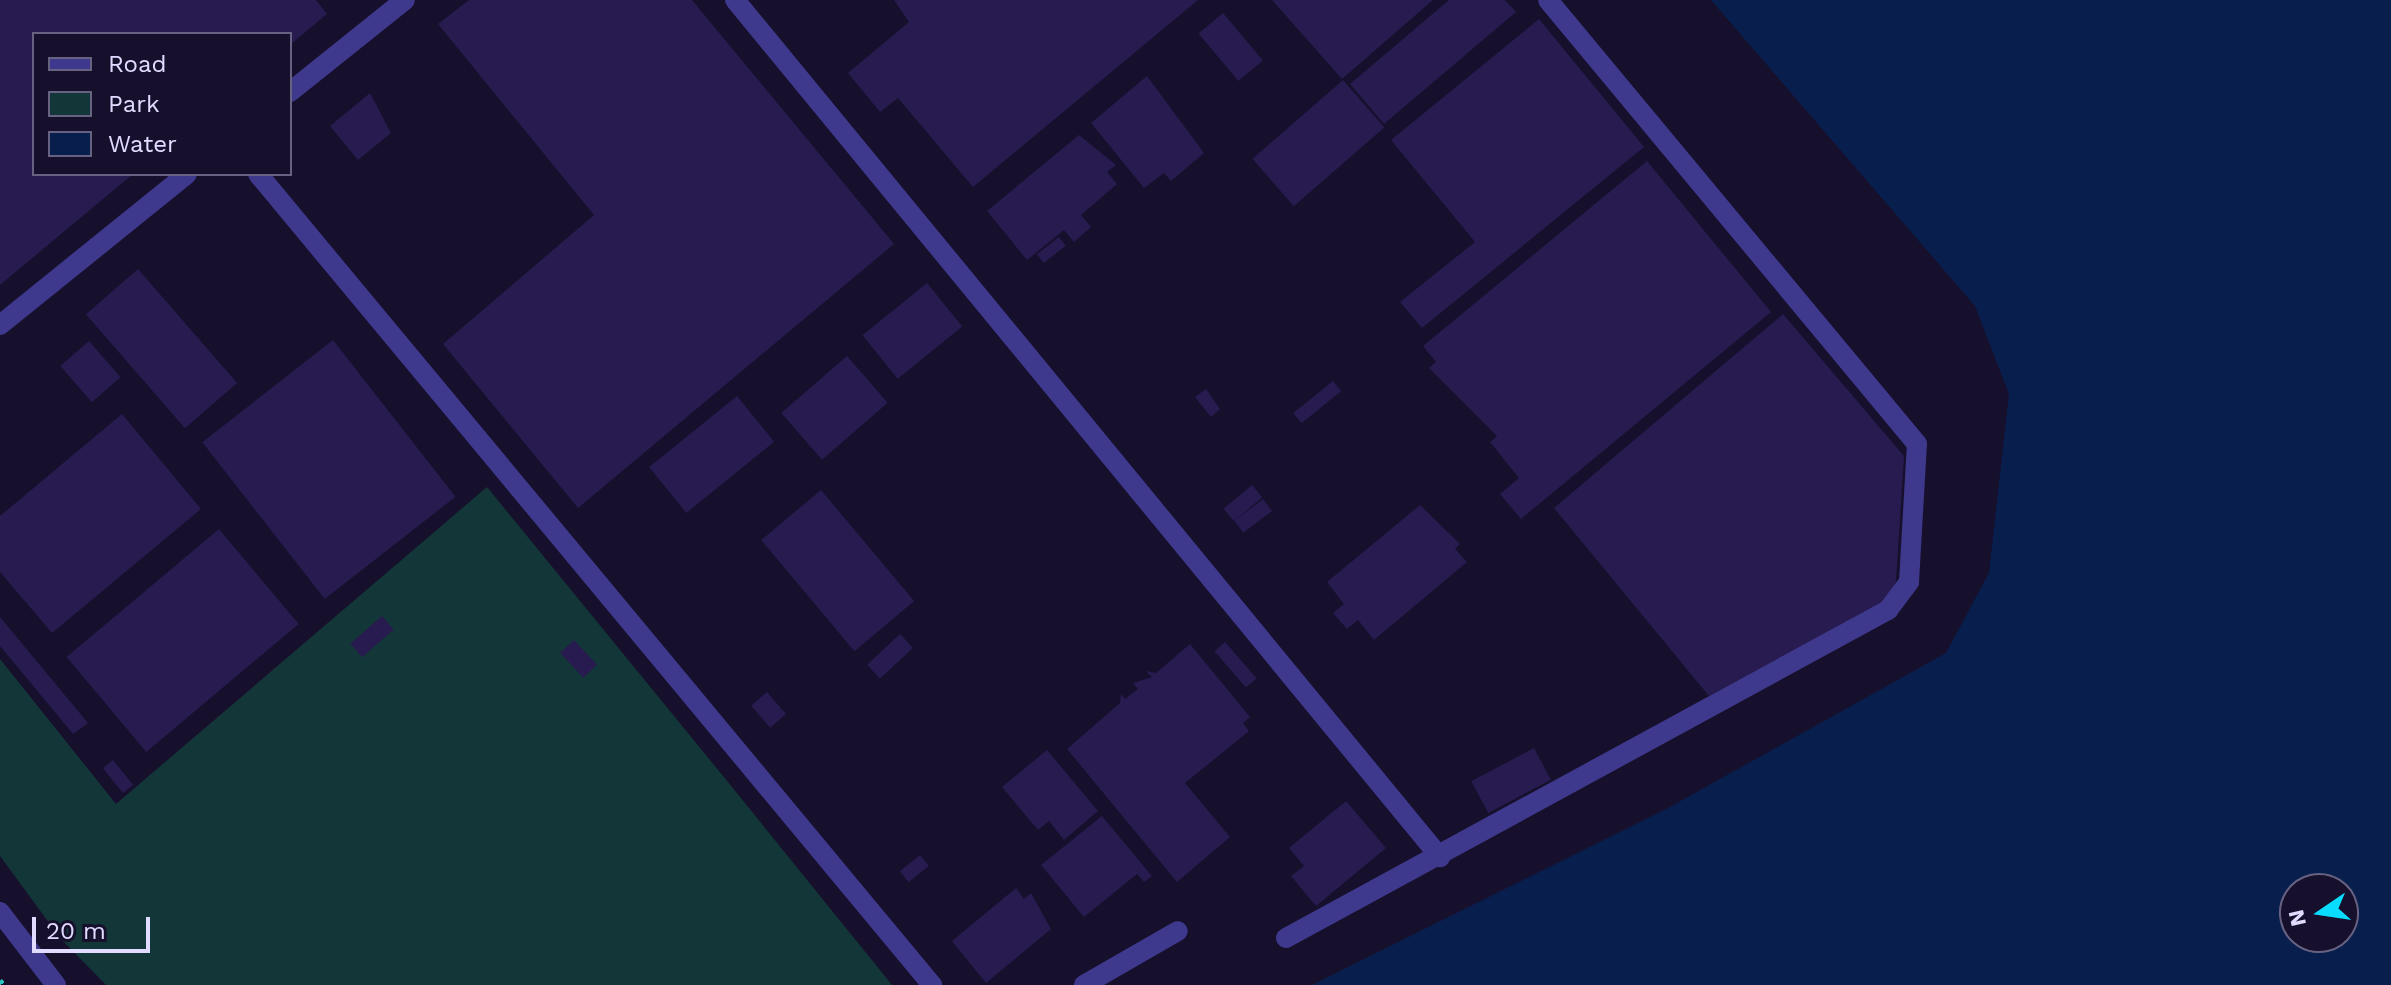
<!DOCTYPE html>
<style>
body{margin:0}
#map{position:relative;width:2391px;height:985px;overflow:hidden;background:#16102d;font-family:"Work Sans",sans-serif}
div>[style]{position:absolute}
.green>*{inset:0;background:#133738}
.water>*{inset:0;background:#081f4e}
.building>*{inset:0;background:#281b4f;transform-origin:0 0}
.path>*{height:5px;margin-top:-2.5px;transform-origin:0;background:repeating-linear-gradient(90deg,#2ac5c2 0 4px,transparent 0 10px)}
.minor>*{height:20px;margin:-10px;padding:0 10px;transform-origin:10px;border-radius:10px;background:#3f398e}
span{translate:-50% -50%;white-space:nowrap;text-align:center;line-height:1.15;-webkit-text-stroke:6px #16102d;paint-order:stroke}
.legend{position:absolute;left:32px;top:32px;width:260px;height:144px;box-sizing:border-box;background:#16102d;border:2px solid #676281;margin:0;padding:10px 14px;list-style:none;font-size:24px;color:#e1dcff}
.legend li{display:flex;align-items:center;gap:16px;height:40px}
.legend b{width:40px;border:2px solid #676281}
.north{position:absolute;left:2279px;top:873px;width:80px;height:80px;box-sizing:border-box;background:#16102d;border:2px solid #676281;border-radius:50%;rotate:257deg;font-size:22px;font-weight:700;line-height:32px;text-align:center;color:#e1dcff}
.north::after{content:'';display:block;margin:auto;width:28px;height:36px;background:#08ddff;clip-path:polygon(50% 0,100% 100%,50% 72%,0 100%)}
.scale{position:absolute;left:32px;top:917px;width:118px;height:36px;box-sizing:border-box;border:4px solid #e1dcff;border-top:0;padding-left:10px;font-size:24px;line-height:28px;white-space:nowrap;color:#e1dcff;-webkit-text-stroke:6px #16102d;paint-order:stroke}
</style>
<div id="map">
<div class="green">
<div style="clip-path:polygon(487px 487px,732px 787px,892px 985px,106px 985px,61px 939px,0 856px,0 659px,116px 804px)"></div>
</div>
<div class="water">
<div style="clip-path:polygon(evenodd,1711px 0,2391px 0,2391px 985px,1312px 985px,1668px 808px,1946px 653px,1989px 573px,2009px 394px,1975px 306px,1711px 0,2295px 889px,2343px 889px,2343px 937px,2295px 937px,2295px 889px)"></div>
</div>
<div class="building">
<div style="clip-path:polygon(0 0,316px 0,327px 14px,290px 45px,290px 34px,34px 34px,34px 174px,133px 174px,0 285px)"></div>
<div style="clip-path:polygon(469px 0,692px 0,894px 244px,578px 508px,443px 344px,594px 215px,438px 24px)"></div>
<div style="clip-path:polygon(894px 0,1198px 0,973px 187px,898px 98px,880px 112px,848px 73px,909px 22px)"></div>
<div style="clip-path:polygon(1272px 0,1433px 0,1342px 79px)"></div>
<div style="clip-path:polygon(1449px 0,1505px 0,1516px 12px,1384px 124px,1350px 84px)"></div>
<div style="left:1223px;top:13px;width:62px;height:32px;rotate:50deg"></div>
<div style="clip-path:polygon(1539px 19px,1644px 147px,1422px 328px,1400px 302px,1475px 242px,1391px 140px)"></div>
<div style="clip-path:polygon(1147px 76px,1204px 153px,1171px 181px,1164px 173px,1144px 188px,1091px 123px)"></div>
<div style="left:1343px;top:80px;width:63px;height:120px;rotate:49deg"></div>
<div style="clip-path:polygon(370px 93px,391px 133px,358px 160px,330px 126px)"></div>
<div style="clip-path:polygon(1079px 135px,1116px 165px,1107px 172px,1117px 184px,1081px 215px,1091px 227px,1074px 242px,1064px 230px,1027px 260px,987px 211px)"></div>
<div style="clip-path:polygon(1647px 161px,1771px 312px,1521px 519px,1500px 494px,1519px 478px,1490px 442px,1497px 436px,1429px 368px,1436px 362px,1423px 346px)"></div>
<div style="left:1059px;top:237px;width:11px;height:28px;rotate:52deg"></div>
<div style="left:138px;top:269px;width:151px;height:69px;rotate:49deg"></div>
<div style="left:927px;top:283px;width:56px;height:83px;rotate:51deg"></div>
<div style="clip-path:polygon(1783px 314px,1904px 456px,1895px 596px,1709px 696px,1554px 508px)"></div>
<div style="left:333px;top:340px;width:199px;height:166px;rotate:52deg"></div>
<div style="left:89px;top:341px;width:48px;height:38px;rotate:49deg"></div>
<div style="left:847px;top:356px;width:62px;height:87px;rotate:49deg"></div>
<div style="left:1333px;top:381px;width:13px;height:51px;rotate:51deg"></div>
<div style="clip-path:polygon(1206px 389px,1220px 409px,1211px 417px,1195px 397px)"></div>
<div style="left:737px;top:396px;width:59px;height:113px;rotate:51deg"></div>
<div style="clip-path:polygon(122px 414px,201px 509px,52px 633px,0 572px,0 516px)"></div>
<div style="left:1252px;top:485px;width:16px;height:37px;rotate:50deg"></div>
<div style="left:821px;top:490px;width:145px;height:78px;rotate:50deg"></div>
<div style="left:1263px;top:499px;width:15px;height:36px;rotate:53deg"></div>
<div style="clip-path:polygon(1420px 505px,1460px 544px,1455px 549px,1467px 562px,1374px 640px,1358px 620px,1347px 629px,1333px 613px,1344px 604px,1327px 582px)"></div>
<div style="left:219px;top:529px;width:124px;height:199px;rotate:50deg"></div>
<div style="left:382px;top:616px;width:18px;height:42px;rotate:49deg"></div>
<div style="clip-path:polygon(0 617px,88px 723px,73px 734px,0 646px)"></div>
<div style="left:900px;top:634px;width:19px;height:45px;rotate:47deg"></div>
<div style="left:574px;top:640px;width:34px;height:19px;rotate:47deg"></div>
<div style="left:1225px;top:642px;width:48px;height:14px;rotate:49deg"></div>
<div style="clip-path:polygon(1190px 644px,1250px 717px,1243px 723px,1249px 731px,1185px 783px,1230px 837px,1177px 882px,1067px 749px,1120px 703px,1121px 694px,1125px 699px,1138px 689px,1133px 683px,1152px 677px,1146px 671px,1156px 673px)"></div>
<div style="left:767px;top:692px;width:29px;height:21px;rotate:49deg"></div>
<div style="left:1534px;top:748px;width:36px;height:71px;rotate:62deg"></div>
<div style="clip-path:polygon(1047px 750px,1098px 811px,1064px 840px,1049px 821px,1038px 830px,1002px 787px)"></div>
<div style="left:113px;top:760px;width:32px;height:13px;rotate:51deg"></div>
<div style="clip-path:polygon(1346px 801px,1386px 848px,1316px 906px,1291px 876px,1304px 866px,1289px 848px)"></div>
<div style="clip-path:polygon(1102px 816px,1152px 876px,1144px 882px,1137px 874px,1084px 917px,1041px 865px)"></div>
<div style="left:920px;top:855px;width:14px;height:26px;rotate:51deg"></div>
<div style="clip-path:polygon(1016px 888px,1024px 899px,1031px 893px,1051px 929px,986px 983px,952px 941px)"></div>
</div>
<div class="path">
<div style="left:0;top:980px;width:6px;rotate:51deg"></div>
</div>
<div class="minor">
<div style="left:735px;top:0;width:1110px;rotate:50.56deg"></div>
<div style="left:290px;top:92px;width:147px;rotate:-38.7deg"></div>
<div style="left:258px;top:174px;width:1055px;rotate:50.27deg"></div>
<div style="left:0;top:325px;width:240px;rotate:-38.9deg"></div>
<div style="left:0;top:912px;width:92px;rotate:52.5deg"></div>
<div style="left:1286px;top:938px;width:686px;rotate:-28.58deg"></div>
<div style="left:1888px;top:610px;width:35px;rotate:-53deg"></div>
<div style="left:1909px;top:582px;width:138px;rotate:-86.7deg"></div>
<div style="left:1917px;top:444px;width:577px;rotate:-129.73deg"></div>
<div style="left:1084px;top:985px;width:108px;rotate:-29.9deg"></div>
</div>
<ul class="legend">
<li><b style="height:10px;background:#3f398e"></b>Road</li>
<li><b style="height:22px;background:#133738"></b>Park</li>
<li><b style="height:22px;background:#081f4e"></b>Water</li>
</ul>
<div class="north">N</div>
<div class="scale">20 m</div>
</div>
